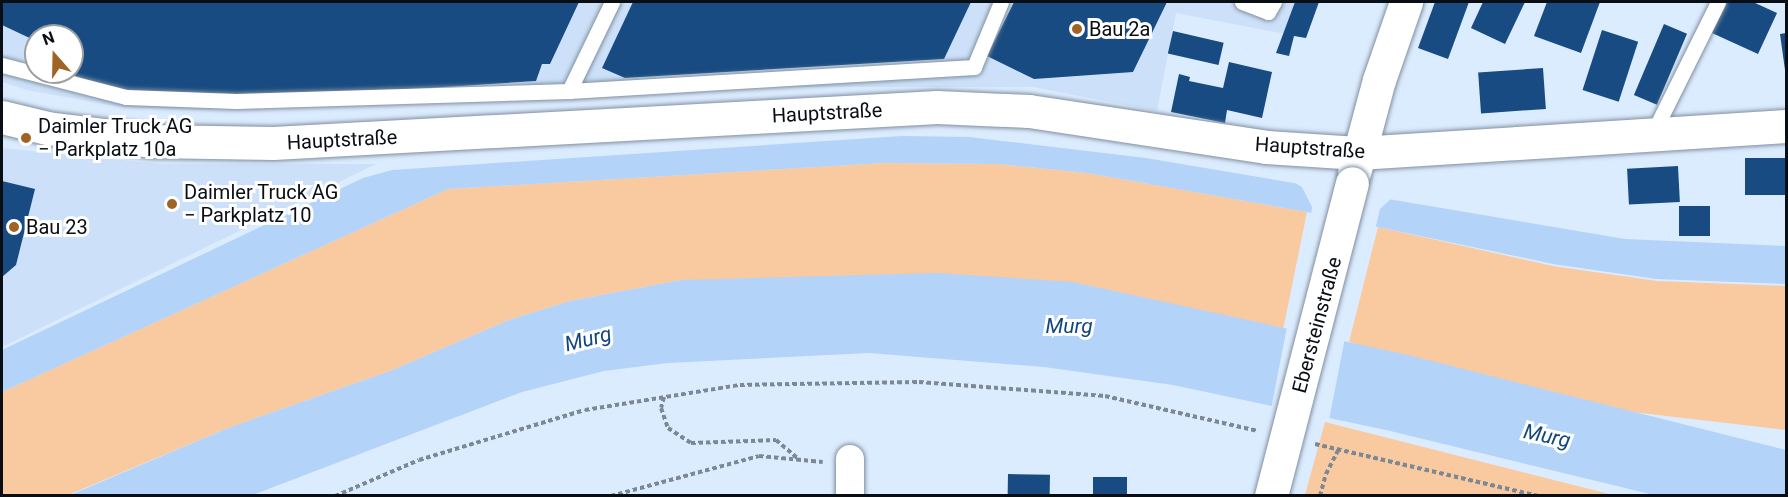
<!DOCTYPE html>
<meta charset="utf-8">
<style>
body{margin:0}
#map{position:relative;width:1788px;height:497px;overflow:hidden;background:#dcecff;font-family:Roboto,sans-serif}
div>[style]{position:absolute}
.built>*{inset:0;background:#cce1f9}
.green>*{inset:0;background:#f9c9a0}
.water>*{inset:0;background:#b3d3f9}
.pier>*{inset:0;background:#dcecff;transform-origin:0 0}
.building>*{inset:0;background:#174b81;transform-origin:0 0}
.path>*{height:4px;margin-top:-2px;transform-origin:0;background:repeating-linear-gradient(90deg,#7d8895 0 4.5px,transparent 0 7.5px)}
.roads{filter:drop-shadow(0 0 2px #8190a1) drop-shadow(0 0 2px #8190a1)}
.service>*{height:15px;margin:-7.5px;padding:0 7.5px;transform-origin:7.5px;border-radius:7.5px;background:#fff}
.minor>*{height:28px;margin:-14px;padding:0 14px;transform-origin:14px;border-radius:14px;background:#fff}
.tertiary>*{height:33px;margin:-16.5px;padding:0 16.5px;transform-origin:16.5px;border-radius:16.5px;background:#fff}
.bridges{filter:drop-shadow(0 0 2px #8190a1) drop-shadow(0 0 2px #8190a1)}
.tertiary-bridge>*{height:33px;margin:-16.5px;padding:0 16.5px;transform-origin:16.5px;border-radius:16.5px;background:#fff}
.dots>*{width:16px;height:16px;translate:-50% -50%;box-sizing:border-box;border:3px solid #fff;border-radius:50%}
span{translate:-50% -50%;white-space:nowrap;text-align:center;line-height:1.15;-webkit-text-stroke:6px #fff;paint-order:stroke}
.poi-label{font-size:20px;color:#090e14}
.left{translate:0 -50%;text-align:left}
.street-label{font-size:20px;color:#090e14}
.water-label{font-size:21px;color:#11477f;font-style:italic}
.frame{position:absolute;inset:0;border:3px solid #090e14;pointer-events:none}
.north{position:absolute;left:24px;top:24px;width:60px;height:60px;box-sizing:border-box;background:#fff;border:2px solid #9d9fa1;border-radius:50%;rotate:340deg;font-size:16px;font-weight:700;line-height:24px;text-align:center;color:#090e14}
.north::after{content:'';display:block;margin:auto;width:21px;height:27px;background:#9f6326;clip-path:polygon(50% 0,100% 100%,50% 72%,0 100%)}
</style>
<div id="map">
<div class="built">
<div style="clip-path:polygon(evenodd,2px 2px,1319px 2px,1306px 38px,1176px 13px,1157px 111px,1032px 87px,643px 87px,203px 110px,120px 107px,27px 90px,2px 82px,2px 2px,36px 36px,72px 36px,72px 72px,36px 72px,36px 36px)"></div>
<div style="clip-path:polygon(2px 148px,160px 164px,376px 164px,2px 347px)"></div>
</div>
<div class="green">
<div style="clip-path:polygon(884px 163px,999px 164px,1087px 173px,1307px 212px,1283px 330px,1073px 282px,681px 280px,570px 301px,509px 320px,390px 371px,228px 428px,68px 495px,2px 495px,2px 392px,448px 189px)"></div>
<div style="clip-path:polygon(1378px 227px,1553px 266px,1657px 281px,1786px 286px,1786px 430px,1615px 410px,1349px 342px)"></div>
<div style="clip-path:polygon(1325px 422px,1613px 495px,1305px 495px)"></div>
</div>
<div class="water">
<div style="clip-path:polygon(901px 136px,969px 137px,1146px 158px,1625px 239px,1786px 246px,1786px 284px,1656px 279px,1553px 264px,1307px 212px,1087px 173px,999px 164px,884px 163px,448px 189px,2px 392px,2px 350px,363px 178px,392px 170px)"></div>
<div style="clip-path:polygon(937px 273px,1073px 282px,1408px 355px,1786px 450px,1786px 495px,1654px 495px,1386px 430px,1173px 385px,1044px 367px,869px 353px,668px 363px,604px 371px,522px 392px,253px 495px,68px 496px,228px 428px,390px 371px,509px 320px,570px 301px,681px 280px)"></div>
</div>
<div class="pier">
<div style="clip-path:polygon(1288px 179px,1393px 197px,1380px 209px,1375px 230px,1311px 216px,1312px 207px,1302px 187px)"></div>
<div style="left:1287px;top:327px;width:59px;height:84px;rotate:11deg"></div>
</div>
<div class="building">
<div style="clip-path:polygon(2px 2px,579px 2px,550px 64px,542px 64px,536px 81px,260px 99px,144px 99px,72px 75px,77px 61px,72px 59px,72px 36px,36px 36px,36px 41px,2px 25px)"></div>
<div style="clip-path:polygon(633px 2px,971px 2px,944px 59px,625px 78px,602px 68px)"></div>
<div style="clip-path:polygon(1014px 2px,1167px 2px,1133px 72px,1034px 79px,987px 56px)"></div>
<div style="clip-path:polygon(1295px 2px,1319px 2px,1306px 38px,1294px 36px,1289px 56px,1276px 53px)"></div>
<div style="clip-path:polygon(1435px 2px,1469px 2px,1448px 59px,1418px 48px)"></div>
<div style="clip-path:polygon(1483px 2px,1525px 2px,1505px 44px,1471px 28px)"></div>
<div style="clip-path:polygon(1547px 2px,1600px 2px,1581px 53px,1534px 36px)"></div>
<div style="clip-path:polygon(1727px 2px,1753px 2px,1777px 13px,1758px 54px,1712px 33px)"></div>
<div style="left:1664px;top:24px;width:25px;height:77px;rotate:23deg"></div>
<div style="left:1602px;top:30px;width:38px;height:63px;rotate:18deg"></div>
<div style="left:1173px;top:31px;width:52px;height:23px;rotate:13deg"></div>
<div style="clip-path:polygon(1786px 33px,1786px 70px,1785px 70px,1780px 34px)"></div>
<div style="clip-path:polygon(1229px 62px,1272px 72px,1262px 118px,1227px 110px,1225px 123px,1171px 112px,1179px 74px,1190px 77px,1189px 81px,1223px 88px)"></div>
<div style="left:1543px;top:68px;width:41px;height:65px;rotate:86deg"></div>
<div style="left:1786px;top:158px;width:37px;height:41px;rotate:90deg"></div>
<div style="left:1678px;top:166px;width:36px;height:51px;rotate:87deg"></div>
<div style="clip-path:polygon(2px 181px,35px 189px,16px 265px,2px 277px)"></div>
<div style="left:1710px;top:206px;width:30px;height:31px;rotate:90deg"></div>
<div style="left:1008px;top:474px;width:42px;height:22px;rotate:1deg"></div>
<div style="left:1093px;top:477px;width:34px;height:19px"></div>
</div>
<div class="path">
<div style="left:664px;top:397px;width:11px;rotate:105deg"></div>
<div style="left:661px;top:408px;width:21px;rotate:71deg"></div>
<div style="left:668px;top:428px;width:27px;rotate:33deg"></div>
<div style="left:691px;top:443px;width:85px;rotate:-2deg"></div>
<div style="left:776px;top:440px;width:31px;rotate:40deg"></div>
<div style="left:1315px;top:444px;width:230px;rotate:13.1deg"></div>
<div style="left:335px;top:496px;width:91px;rotate:-23.2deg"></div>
<div style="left:419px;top:460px;width:173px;rotate:-16.8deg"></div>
<div style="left:585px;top:410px;width:157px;rotate:-9.2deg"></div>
<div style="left:740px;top:385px;width:179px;rotate:-1deg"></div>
<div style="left:919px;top:382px;width:187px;rotate:4.3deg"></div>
<div style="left:1105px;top:396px;width:157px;rotate:12.9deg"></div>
<div style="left:611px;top:496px;width:153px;rotate:-15.1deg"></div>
<div style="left:759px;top:456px;width:64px;rotate:5.4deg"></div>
<div style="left:1320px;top:496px;width:23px;rotate:-75deg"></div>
<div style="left:1326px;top:474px;width:28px;rotate:-63deg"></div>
</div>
<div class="roads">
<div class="service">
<div style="left:1242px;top:2px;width:28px;rotate:21deg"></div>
<div style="left:1268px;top:12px;width:12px;rotate:-59deg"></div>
<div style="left:2px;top:65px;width:128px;rotate:14.5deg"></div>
<div style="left:126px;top:97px;width:110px;rotate:2.1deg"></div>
<div style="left:236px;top:101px;width:333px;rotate:-1.7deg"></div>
<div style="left:569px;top:91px;width:406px;rotate:-3.4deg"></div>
<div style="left:974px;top:67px;width:70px;rotate:-67.4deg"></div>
<div style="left:569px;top:91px;width:99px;rotate:-64.2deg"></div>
<div style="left:1652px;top:135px;width:148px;rotate:-63.6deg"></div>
</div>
<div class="minor">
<div style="left:850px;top:496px;width:37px;rotate:-90deg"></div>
</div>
<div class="tertiary">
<div style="left:2px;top:117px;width:46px;rotate:13.7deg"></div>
<div style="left:47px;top:128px;width:105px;rotate:7.1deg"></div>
<div style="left:151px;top:141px;width:122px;rotate:0.9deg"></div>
<div style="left:273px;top:143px;width:665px;rotate:-3.1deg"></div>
<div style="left:937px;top:107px;width:92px;rotate:2.5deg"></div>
<div style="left:1029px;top:111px;width:240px;rotate:8.6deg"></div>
<div style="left:1266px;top:147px;width:92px;rotate:3.7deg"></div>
<div style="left:1358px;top:153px;width:429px;rotate:-3.6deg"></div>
<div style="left:1354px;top:173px;width:96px;rotate:-75deg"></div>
<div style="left:1379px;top:80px;width:83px;rotate:-70.9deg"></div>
</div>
</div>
<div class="bridges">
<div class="tertiary-bridge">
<div style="left:1271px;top:496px;width:323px;rotate:-75.5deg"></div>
</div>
</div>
<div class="dots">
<div style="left:1077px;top:29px;background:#9f6326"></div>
<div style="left:26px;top:138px;background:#9f6326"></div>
<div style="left:172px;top:204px;background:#9f6326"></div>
<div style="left:14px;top:227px;background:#9f6326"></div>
</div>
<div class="poi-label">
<span class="left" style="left:1089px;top:29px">Bau 2a</span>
<span class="left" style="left:38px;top:138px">Daimler Truck AG<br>− Parkplatz 10a</span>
<span class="left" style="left:184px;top:204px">Daimler Truck AG<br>− Parkplatz 10</span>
<span class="left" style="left:26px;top:227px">Bau 23</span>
</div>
<div class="street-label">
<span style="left:827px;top:113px;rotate:-3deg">Hauptstraße</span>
<span style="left:342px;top:140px;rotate:-3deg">Hauptstraße</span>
<span style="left:1310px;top:148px;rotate:4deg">Hauptstraße</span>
<span style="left:1317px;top:325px;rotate:-75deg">Ebersteinstraße</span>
</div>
<div class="water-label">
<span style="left:1069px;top:326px">Murg</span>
<span style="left:588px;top:339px;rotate:-14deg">Murg</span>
<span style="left:1547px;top:436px;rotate:12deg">Murg</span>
</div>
<div class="frame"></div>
<div class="north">N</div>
</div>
